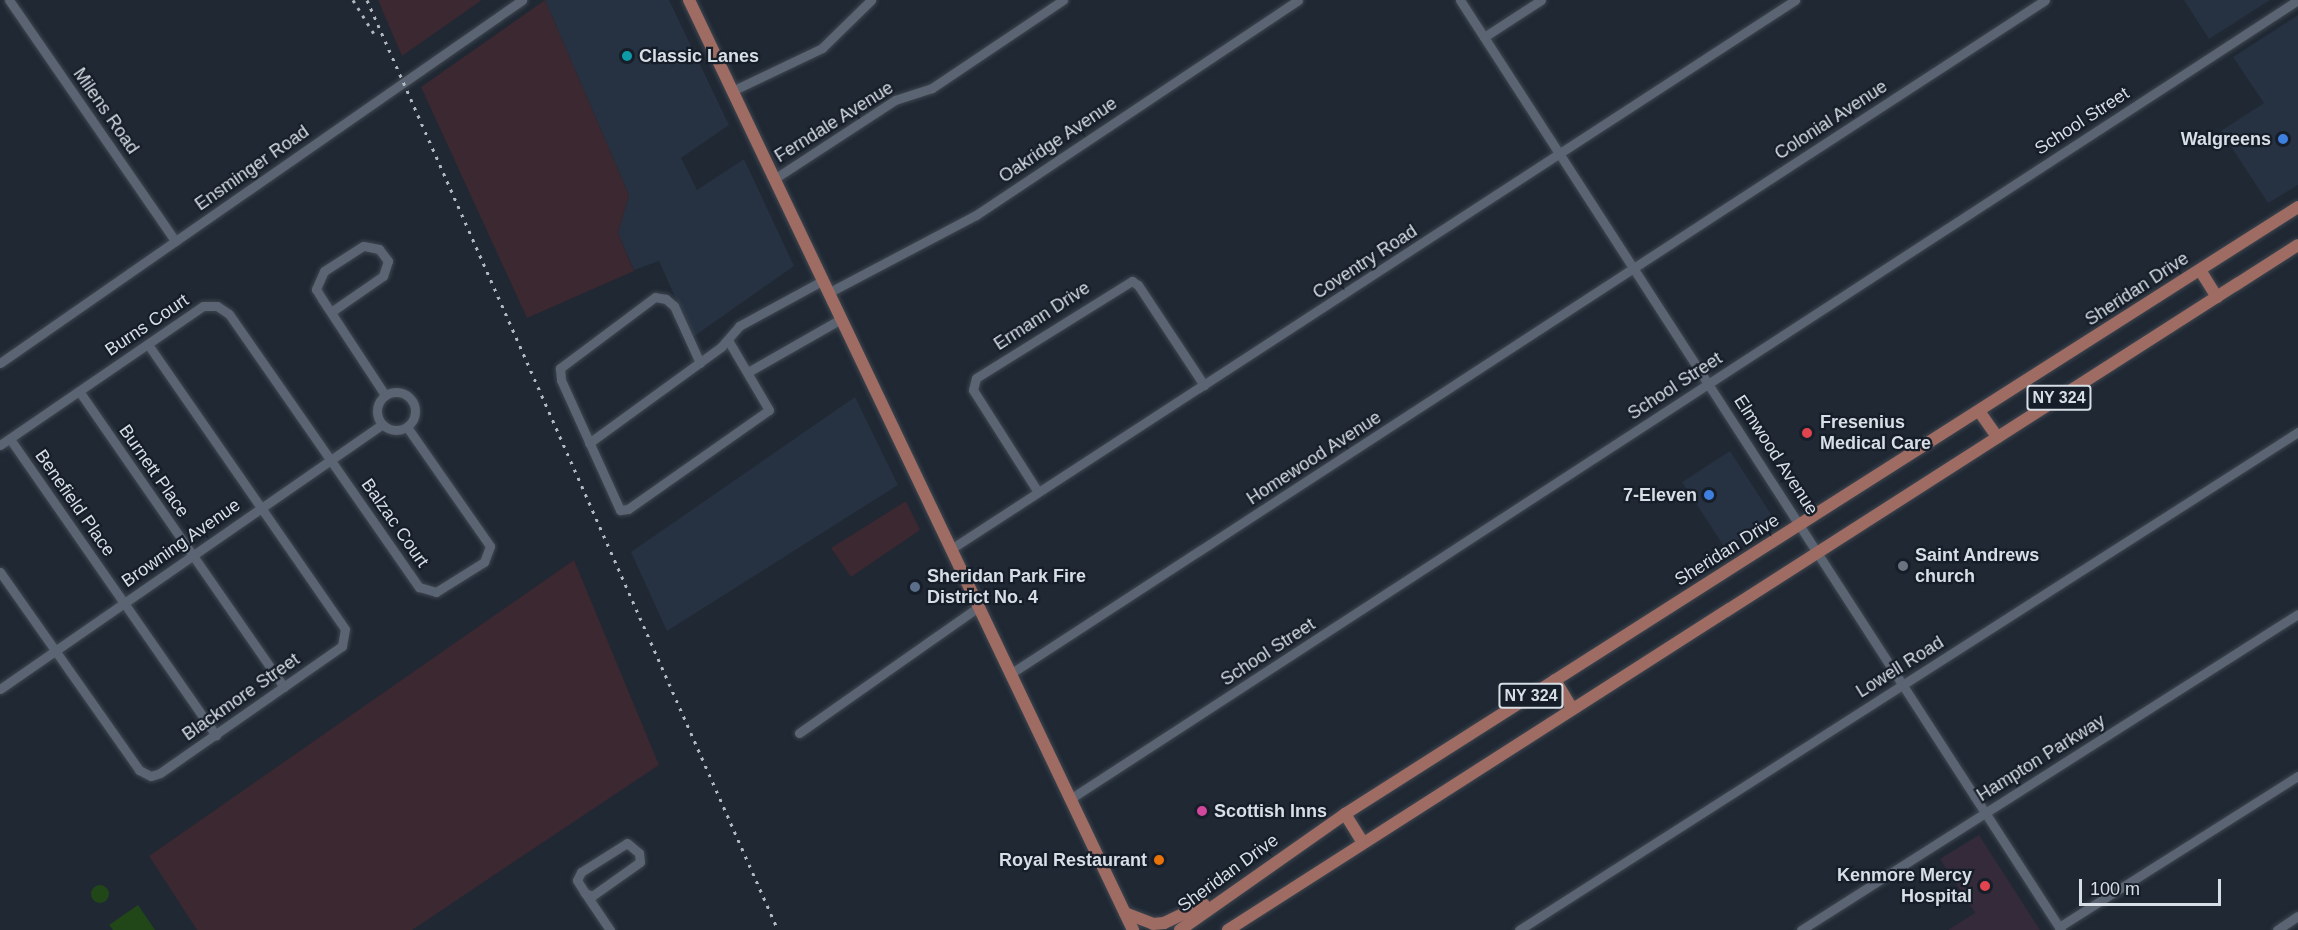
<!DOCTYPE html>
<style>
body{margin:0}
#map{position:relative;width:2298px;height:930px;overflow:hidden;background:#1f2833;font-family:Arial,sans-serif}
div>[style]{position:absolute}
.built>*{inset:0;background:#263242;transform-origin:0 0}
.industrial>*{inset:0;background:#3b2830}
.medical>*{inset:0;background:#342a3a}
.green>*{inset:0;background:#214719}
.round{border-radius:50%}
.roads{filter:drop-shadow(0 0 2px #3f4650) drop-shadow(0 0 2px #3f4650)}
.minor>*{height:9px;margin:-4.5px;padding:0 4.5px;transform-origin:4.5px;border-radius:4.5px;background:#5a6472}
.minor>.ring{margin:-4.5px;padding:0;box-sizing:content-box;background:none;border:9px solid #5a6472;border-radius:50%}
.major>*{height:12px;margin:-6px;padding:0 6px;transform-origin:6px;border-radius:6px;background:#9e6c62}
.rail>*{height:3px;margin-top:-1.5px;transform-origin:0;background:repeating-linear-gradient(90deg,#b2b9c1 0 3px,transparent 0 9px)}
.dots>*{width:16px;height:16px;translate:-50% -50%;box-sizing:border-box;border:3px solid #161e29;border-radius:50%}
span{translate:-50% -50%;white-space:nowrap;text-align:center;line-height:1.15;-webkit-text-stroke:4.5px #161e29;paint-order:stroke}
.shield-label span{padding:2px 4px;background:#161e29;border:2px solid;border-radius:4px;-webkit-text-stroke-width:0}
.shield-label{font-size:16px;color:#d8dee5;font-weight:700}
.poi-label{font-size:18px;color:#d8dee5;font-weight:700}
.left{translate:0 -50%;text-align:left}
.right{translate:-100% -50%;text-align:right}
.street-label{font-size:18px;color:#d8dee5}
.scale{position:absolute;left:2079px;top:879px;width:142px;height:27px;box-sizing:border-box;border:3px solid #d8dee5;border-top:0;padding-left:8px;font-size:18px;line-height:21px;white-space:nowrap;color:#d8dee5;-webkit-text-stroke:4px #161e29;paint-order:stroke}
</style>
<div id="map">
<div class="built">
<div style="clip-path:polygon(545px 0,669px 0,729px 125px,681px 158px,697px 190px,744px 159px,794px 266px,693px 337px,659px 261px,634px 270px,618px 233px,629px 195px)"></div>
<div style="clip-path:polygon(2184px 0,2270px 0,2209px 39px)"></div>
<div style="clip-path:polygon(2298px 15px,2298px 185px,2268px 203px,2221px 131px,2264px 103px,2233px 57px)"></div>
<div style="clip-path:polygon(855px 397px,898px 485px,667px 631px,631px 552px)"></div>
<div style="left:1730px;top:451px;width:79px;height:57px;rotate:57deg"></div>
</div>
<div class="industrial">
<div style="clip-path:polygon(378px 0,482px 0,402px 56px)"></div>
<div style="clip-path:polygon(545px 0,629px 195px,618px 233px,634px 271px,527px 318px,421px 87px)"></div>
<div style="clip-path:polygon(906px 501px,920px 530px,851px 577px,831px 548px)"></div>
<div style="clip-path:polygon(574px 560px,659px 765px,412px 930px,197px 930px,149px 856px)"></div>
</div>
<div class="medical">
<div style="clip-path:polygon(1979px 835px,2040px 930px,1948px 930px,1975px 913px,1940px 859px)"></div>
</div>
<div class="green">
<div class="round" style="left:91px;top:885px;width:18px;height:18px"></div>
<div style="clip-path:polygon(138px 905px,155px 930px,113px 930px,109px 925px)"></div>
</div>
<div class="roads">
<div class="minor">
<div style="left:9px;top:0;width:293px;rotate:55.4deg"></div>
<div style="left:1460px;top:0;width:1107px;rotate:57.13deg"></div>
<div style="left:1484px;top:37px;width:68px;rotate:-33deg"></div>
<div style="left:732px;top:91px;width:100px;rotate:-25.5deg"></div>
<div style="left:822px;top:48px;width:69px;rotate:-44.4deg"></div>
<div style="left:774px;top:179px;width:145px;rotate:-33.1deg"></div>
<div style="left:895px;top:100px;width:39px;rotate:-18deg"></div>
<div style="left:932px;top:88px;width:158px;rotate:-33.9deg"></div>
<div style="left:828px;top:293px;width:167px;rotate:-27.8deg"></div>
<div style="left:976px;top:215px;width:387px;rotate:-33.7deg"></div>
<div style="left:331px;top:312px;width:63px;rotate:-34.7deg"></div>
<div style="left:383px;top:276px;width:16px;rotate:-72deg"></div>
<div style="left:388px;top:261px;width:15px;rotate:-127deg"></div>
<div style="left:379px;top:249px;width:16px;rotate:-169deg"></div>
<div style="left:363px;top:246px;width:46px;rotate:147.3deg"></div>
<div style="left:324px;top:271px;width:20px;rotate:114deg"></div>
<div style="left:316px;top:289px;width:12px;rotate:59deg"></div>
<div style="left:322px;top:299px;width:115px;rotate:56.7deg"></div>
<div style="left:0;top:363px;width:636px;rotate:-34.81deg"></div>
<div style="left:700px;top:363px;width:63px;rotate:-114.5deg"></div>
<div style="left:674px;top:306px;width:11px;rotate:-139deg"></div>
<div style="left:666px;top:299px;width:11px;rotate:-170deg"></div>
<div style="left:655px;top:297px;width:119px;rotate:143.2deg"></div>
<div style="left:560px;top:368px;width:12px;rotate:85deg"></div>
<div style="left:561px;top:380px;width:143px;rotate:65.6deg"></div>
<div style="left:620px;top:510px;width:8px;rotate:-7deg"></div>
<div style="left:628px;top:509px;width:172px;rotate:-35.1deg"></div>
<div style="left:769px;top:410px;width:81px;rotate:-120.4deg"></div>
<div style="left:748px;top:372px;width:107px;rotate:-29.7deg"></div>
<div style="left:79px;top:391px;width:360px;rotate:55.3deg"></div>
<div class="ring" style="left:377px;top:392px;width:29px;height:29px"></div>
<div style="left:10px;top:439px;width:361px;rotate:55.2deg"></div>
<div style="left:589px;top:443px;width:163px;rotate:-36deg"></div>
<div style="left:721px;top:347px;width:28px;rotate:-49deg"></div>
<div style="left:739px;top:326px;width:94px;rotate:-28.5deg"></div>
<div style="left:0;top:445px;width:246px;rotate:-34.4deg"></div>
<div style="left:203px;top:306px;width:14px"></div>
<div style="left:217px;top:306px;width:14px;rotate:34deg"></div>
<div style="left:229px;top:314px;width:333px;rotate:55.2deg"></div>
<div style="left:419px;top:587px;width:18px;rotate:16deg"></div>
<div style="left:436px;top:592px;width:57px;rotate:-32deg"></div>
<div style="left:484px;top:562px;width:17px;rotate:-69deg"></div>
<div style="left:490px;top:546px;width:145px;rotate:-124.9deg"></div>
<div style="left:1038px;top:492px;width:121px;rotate:-122.5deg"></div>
<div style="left:973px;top:390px;width:12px;rotate:-76deg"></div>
<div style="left:976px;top:378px;width:184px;rotate:-31.9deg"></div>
<div style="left:1132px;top:281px;width:7px;rotate:34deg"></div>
<div style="left:1138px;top:285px;width:120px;rotate:56.6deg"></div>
<div style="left:951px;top:549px;width:1007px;rotate:-33.04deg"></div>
<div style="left:0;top:572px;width:242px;rotate:54.9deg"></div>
<div style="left:139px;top:770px;width:13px;rotate:27deg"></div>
<div style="left:151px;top:776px;width:9px;rotate:-18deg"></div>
<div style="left:160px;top:773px;width:222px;rotate:-34.9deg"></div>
<div style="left:342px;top:646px;width:17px;rotate:-80deg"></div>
<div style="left:345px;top:629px;width:346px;rotate:-124.7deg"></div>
<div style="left:1010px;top:674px;width:1235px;rotate:-33.07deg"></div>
<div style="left:0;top:689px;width:465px;rotate:-34.7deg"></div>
<div style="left:799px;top:733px;width:219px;rotate:-35.1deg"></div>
<div style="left:1070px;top:799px;width:1465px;rotate:-33.05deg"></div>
<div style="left:627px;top:843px;width:16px;rotate:40deg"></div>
<div style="left:639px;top:853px;width:9px;rotate:84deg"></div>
<div style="left:640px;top:862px;width:59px;rotate:144.7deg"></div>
<div style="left:592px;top:896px;width:8px;rotate:-157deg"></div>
<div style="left:585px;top:893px;width:15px;rotate:-122deg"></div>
<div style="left:577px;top:880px;width:9px;rotate:-63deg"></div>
<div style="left:581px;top:872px;width:54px;rotate:-32.2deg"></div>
<div style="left:585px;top:893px;width:45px;rotate:56deg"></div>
<div style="left:2059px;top:927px;width:283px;rotate:-32.3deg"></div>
<div style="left:1519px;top:930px;width:925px;rotate:-32.59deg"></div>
<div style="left:1801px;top:930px;width:589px;rotate:-32.45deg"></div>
<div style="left:2277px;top:930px;width:25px;rotate:-34deg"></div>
</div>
<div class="major">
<div style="left:689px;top:0;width:1031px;rotate:64.48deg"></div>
<div style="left:2200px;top:270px;width:32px;rotate:58deg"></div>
<div style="left:1979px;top:411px;width:32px;rotate:55deg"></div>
<div style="left:1555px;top:680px;width:33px;rotate:59deg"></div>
<div style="left:1345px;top:814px;width:32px;rotate:58deg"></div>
<div style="left:1125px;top:913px;width:30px;rotate:21deg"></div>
<div style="left:1153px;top:924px;width:11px;rotate:-5deg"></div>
<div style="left:1164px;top:923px;width:44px;rotate:-25.4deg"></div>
<div style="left:1180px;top:930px;width:202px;rotate:-35.1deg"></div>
<div style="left:1345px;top:814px;width:1130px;rotate:-32.49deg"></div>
<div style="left:1228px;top:930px;width:1270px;rotate:-32.63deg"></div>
</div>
</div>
<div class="rail">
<div style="left:353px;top:0;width:40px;rotate:58deg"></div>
<div style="left:367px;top:0;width:1017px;rotate:66.16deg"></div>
</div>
<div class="dots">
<div style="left:627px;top:56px;background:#0f9aa8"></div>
<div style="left:2283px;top:139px;background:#3f7fe0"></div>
<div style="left:1807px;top:433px;background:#e0444e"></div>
<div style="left:1709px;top:495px;background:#3f7fe0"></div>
<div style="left:1903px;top:566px;background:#6b7280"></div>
<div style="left:915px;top:587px;background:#5c6f8a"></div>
<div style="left:1202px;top:811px;background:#d1479c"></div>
<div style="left:1159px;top:860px;background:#e8710a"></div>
<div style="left:1985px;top:886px;background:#e0444e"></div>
</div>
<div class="shield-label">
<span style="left:2059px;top:398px">NY 324</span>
<span style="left:1531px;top:696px">NY 324</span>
</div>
<div class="poi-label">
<span class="left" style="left:639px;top:56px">Classic Lanes</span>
<span class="right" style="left:2271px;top:139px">Walgreens</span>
<span class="left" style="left:1820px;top:433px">Fresenius<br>Medical Care</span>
<span class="right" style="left:1697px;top:495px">7-Eleven</span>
<span class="left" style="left:1915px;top:566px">Saint Andrews<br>church</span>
<span class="left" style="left:927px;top:587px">Sheridan Park Fire<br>District No. 4</span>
<span class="left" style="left:1214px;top:811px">Scottish Inns</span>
<span class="right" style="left:1147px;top:860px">Royal Restaurant</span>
<span class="right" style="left:1972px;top:886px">Kenmore Mercy<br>Hospital</span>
</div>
<div class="street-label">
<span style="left:106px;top:111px;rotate:55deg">Milens Road</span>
<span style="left:1831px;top:120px;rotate:-33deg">Colonial Avenue</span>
<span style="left:2082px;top:121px;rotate:-33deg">School Street</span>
<span style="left:834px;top:122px;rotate:-32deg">Ferndale Avenue</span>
<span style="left:1058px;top:140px;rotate:-34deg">Oakridge Avenue</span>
<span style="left:252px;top:168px;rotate:-35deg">Ensminger Road</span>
<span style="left:1365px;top:262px;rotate:-33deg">Coventry Road</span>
<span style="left:2137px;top:289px;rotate:-33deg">Sheridan Drive</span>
<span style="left:1042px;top:316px;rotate:-33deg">Ermann Drive</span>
<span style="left:147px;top:325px;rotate:-34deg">Burns Court</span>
<span style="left:1675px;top:386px;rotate:-33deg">School Street</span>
<span style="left:1776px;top:455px;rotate:57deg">Elmwood Avenue</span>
<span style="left:1314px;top:458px;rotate:-33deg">Homewood Avenue</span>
<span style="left:154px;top:471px;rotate:55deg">Burnett Place</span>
<span style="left:75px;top:503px;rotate:55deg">Benefield Place</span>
<span style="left:395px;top:523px;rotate:55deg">Balzac Court</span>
<span style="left:181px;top:543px;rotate:-35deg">Browning Avenue</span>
<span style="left:1727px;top:550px;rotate:-32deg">Sheridan Drive</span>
<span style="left:1268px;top:652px;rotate:-33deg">School Street</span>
<span style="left:1900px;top:667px;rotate:-32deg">Lowell Road</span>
<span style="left:241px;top:697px;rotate:-35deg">Blackmore Street</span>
<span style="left:2041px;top:758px;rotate:-32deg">Hampton Parkway</span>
<span style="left:1228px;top:873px;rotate:-36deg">Sheridan Drive</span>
</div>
<div class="scale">100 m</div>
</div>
